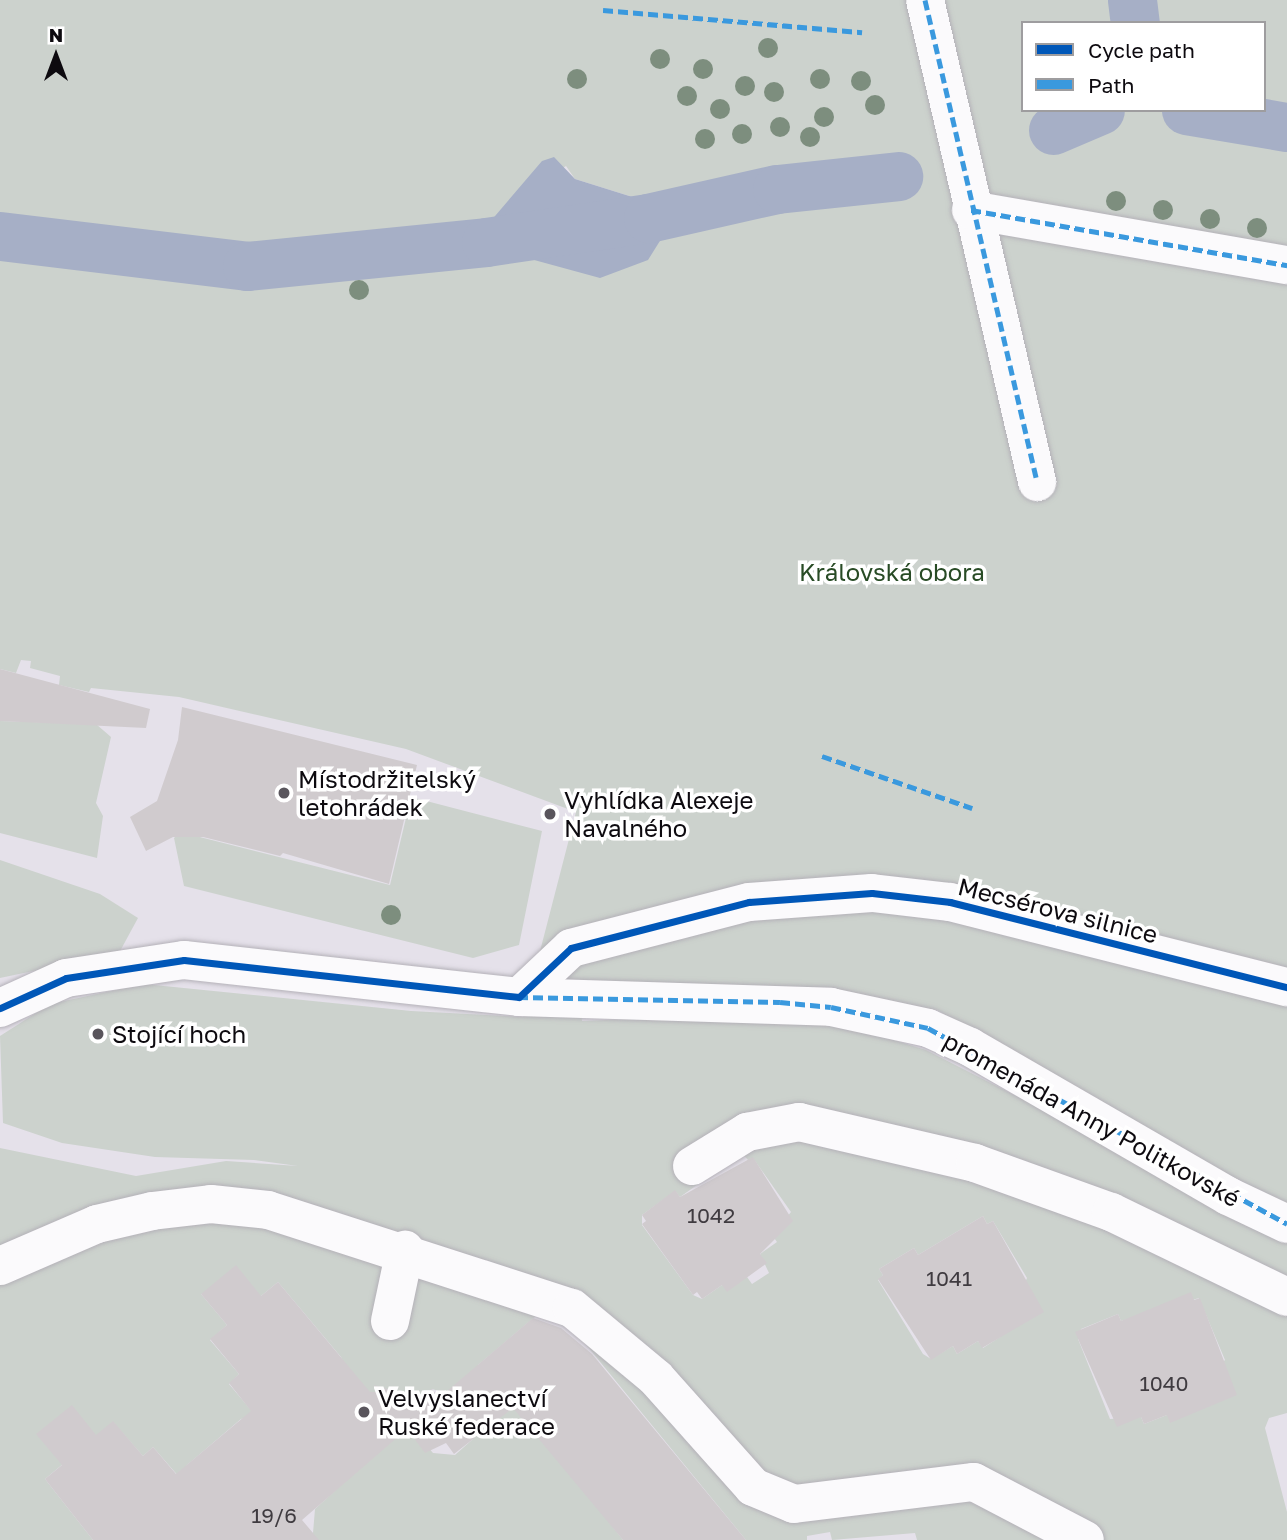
<!DOCTYPE html>
<meta charset="utf-8">
<style>
body{margin:0}
#map{position:relative;width:1287px;height:1540px;overflow:hidden;background:#e5e1ea;font-family:"Golos Text",sans-serif}
div>[style]{position:absolute}
.green>*{inset:0;background:#ccd2cd}
.water>*{inset:0;background:#a6afc6}
.canal>*{height:49px;margin:-24.5px;padding:0 24.5px;transform-origin:24.5px;border-radius:24.5px;background:#a6afc6}
.building>*{inset:0;background:#d0cbce}
.roads{filter:drop-shadow(0 0 2px #b4b1b8) drop-shadow(0 0 2px #b4b1b8)}
.minor>*{height:38px;margin:-19px;padding:0 19px;transform-origin:19px;border-radius:19px;background:#fbfafc}
.quiet>*{height:5px;margin-top:-2.5px;transform-origin:0;background:repeating-linear-gradient(90deg,#3a99de 0 10px,transparent 0 15px)}
.cycleway>*{height:7px;margin:-3.5px;padding:0 3.5px;transform-origin:3.5px;border-radius:3.5px;background:#0057b8}
.trees>*{width:20px;height:20px;margin:-10px;border-radius:50%;background:#7d8e7e}
.dots>*{width:19px;height:19px;translate:-50% -50%;box-sizing:border-box;border:4px solid #fff;border-radius:50%}
span{translate:-50% -50%;white-space:nowrap;text-align:center;line-height:1.15;-webkit-text-stroke:7px #fff;paint-order:stroke}
.number-label{font-size:21px;color:#3f3b40}
.number-label span{-webkit-text-stroke-width:0}
.park-label{font-size:24px;color:#284b25}
.poi-label{font-size:24px;color:#0d0a0f}
.left{translate:0 -50%;text-align:left}
.street-label{font-size:24px;color:#0d0a0f}
.legend{position:absolute;left:1021px;top:21px;width:245px;height:91px;box-sizing:border-box;background:#fff;border:2px solid #9e9d9f;margin:0;padding:9px 12px;list-style:none;font-size:21px;color:#0d0a0f}
.legend li{display:flex;align-items:center;gap:14px;height:35px}
.legend b{width:35px;border:2px solid #9e9d9f}
.north{position:absolute;left:21px;top:21px;width:70px;height:70px;-webkit-text-stroke:5px #fff;paint-order:stroke;rotate:0deg;font-size:19px;font-weight:700;line-height:28px;text-align:center;color:#0d0a0f}
.north::after{content:'';display:block;margin:auto;width:24px;height:32px;background:#0d0a0f;clip-path:polygon(50% 0,100% 100%,50% 72%,0 100%)}
</style>
<div id="map">
<div class="green">
<div style="clip-path:polygon(evenodd,0 0,1287px 0,1287px 1210px,937px 1010px,775px 986px,580px 1001px,582px 1021px,751px 1014px,838px 1023px,926px 1050px,1287px 1234px,1287px 1413px,1269px 1418px,1265px 1428px,1287px 1512px,1287px 1540px,917px 1540px,915px 1533px,832px 1540px,830px 1532px,807px 1536px,807px 1540px,746px 1540px,565px 1319px,537px 1315px,478px 1365px,504px 1388px,623px 1540px,304px 1540px,313px 1533px,315px 1509px,408px 1424px,413px 1438px,417px 1434px,433px 1453px,455px 1455px,473px 1439px,449px 1394px,432px 1389px,419px 1404px,367px 1408px,341px 1357px,278px 1282px,261px 1296px,201px 1294px,227px 1325px,210px 1340px,239px 1374px,229px 1384px,255px 1415px,241px 1419px,187px 1465px,180px 1478px,153px 1447px,143px 1456px,113px 1422px,45px 1479px,93px 1540px,0 1540px,0 1148px,136px 1176px,226px 1161px,298px 1166px,254px 1160px,155px 1157px,62px 1143px,3px 1123px,0 1036px,50px 1004px,144px 984px,411px 1011px,523px 1017px,576px 812px,406px 749px,179px 697px,91px 688px,89px 692px,59px 685px,60px 676px,30px 668px,31px 661px,21px 660px,16px 673px,0 669px,0 0,1023px 23px,1264px 23px,1264px 110px,1023px 110px,1023px 23px,0 0,566px 166px,575px 179px,658px 205px,472px 243px,505px 206px,566px 166px,0 0,742px 1153px,748px 1160px,753px 1158px,791px 1212px,772px 1235px,777px 1242px,760px 1254px,769px 1273px,752px 1284px,747px 1277px,722px 1285px,702px 1299px,693px 1295px,642px 1225px,642px 1215px,675px 1191px,680px 1197px,742px 1153px,0 0,983px 1216px,987px 1224px,993px 1221px,1027px 1278px,1000px 1337px,983px 1348px,978px 1341px,957px 1354px,953px 1346px,931px 1359px,923px 1354px,878px 1280px,883px 1275px,879px 1269px,914px 1248px,918px 1255px,983px 1216px,0 0,1199px 1298px,1225px 1360px,1167px 1415px,1144px 1424px,1141px 1417px,1110px 1419px,1078px 1339px,1081px 1329px,1118px 1314px,1121px 1321px,1199px 1298px)"></div>
<div style="clip-path:polygon(0 721px,96px 724px,111px 737px,96px 803px,103px 816px,97px 858px,0 833px)"></div>
<div style="clip-path:polygon(411px 797px,542px 831px,519px 945px,473px 958px,184px 886px,174px 838px,180px 832px,390px 885px)"></div>
<div style="clip-path:polygon(0 860px,100px 894px,138px 918px,119px 953px,0 978px)"></div>
</div>
<div class="water">
<div style="clip-path:polygon(554px 157px,575px 179px,658px 205px,668px 228px,648px 260px,600px 278px,472px 243px,542px 161px)"></div>
</div>
<div class="canal">
<div style="left:1132px;top:0;width:23px;rotate:83deg"></div>
<div style="left:1186px;top:110px;width:102px;rotate:9.6deg"></div>
<div style="left:1053px;top:130px;width:51px;rotate:-23.1deg"></div>
<div style="left:0;top:236px;width:249px;rotate:6.9deg"></div>
<div style="left:247px;top:266px;width:240px;rotate:-5.7deg"></div>
<div style="left:486px;top:242px;width:164px;rotate:-8.4deg"></div>
<div style="left:648px;top:218px;width:132px;rotate:-12.7deg"></div>
<div style="left:777px;top:189px;width:122px;rotate:-6.1deg"></div>
</div>
<div class="building">
<div style="clip-path:polygon(0 669px,150px 709px,146px 728px,0 721px)"></div>
<div style="clip-path:polygon(182px 707px,417px 765px,389px 884px,283px 853px,280px 856px,203px 837px,173px 837px,146px 851px,130px 817px,157px 801px,178px 740px)"></div>
<div style="clip-path:polygon(753px 1157px,793px 1221px,760px 1254px,767px 1263px,727px 1292px,722px 1285px,702px 1299px,697px 1292px,693px 1295px,642px 1224px,646px 1221px,642px 1215px,675px 1190px,680px 1197px)"></div>
<div style="clip-path:polygon(983px 1216px,987px 1224px,993px 1221px,1044px 1312px,982px 1348px,978px 1341px,957px 1354px,953px 1346px,931px 1360px,878px 1279px,883px 1275px,879px 1269px,914px 1248px,918px 1255px)"></div>
<div style="clip-path:polygon(236px 1265px,261px 1296px,278px 1282px,370px 1392px,379px 1392px,374px 1385px,420px 1399px,432px 1389px,439px 1398px,533px 1318px,561px 1328px,592px 1354px,746px 1540px,623px 1540px,513px 1408px,454px 1454px,446px 1443px,425px 1453px,407px 1429px,302px 1520px,319px 1540px,93px 1540px,45px 1479px,62px 1465px,36px 1434px,72px 1405px,96px 1435px,113px 1421px,143px 1456px,153px 1447px,176px 1474px,251px 1411px,229px 1383px,239px 1374px,210px 1339px,227px 1325px,201px 1294px)"></div>
<div style="clip-path:polygon(1191px 1292px,1194px 1300px,1200px 1298px,1237px 1395px,1170px 1423px,1167px 1415px,1144px 1424px,1141px 1417px,1117px 1427px,1075px 1332px,1118px 1314px,1121px 1321px)"></div>
</div>
<div class="roads">
<div class="minor">
<div style="left:925px;top:0;width:495px;rotate:76.9deg"></div>
<div style="left:971px;top:210px;width:321px;rotate:9.9deg"></div>
<div style="left:519px;top:997px;width:71px;rotate:-43.3deg"></div>
<div style="left:571px;top:948px;width:184px;rotate:-14.5deg"></div>
<div style="left:749px;top:902px;width:123px;rotate:-4.2deg"></div>
<div style="left:872px;top:893px;width:79px;rotate:6.6deg"></div>
<div style="left:950px;top:902px;width:348px;rotate:14.2deg"></div>
<div style="left:0;top:1008px;width:72px;rotate:-24.4deg"></div>
<div style="left:66px;top:978px;width:119px;rotate:-8.7deg"></div>
<div style="left:184px;top:960px;width:337px;rotate:6.3deg"></div>
<div style="left:519px;top:997px;width:312px;rotate:1.8deg"></div>
<div style="left:831px;top:1007px;width:99px;rotate:12.2deg"></div>
<div style="left:928px;top:1028px;width:46px;rotate:24.3deg"></div>
<div style="left:970px;top:1047px;width:298px;rotate:30deg"></div>
<div style="left:1228px;top:1196px;width:65px;rotate:25.4deg"></div>
<div style="left:692px;top:1166px;width:65px;rotate:-31.7deg"></div>
<div style="left:747px;top:1132px;width:53px;rotate:-10.9deg"></div>
<div style="left:799px;top:1122px;width:181px;rotate:13.1deg"></div>
<div style="left:975px;top:1163px;width:145px;rotate:19.8deg"></div>
<div style="left:1111px;top:1212px;width:195px;rotate:25.8deg"></div>
<div style="left:0;top:1266px;width:106px;rotate:-23.4deg"></div>
<div style="left:97px;top:1224px;width:57px;rotate:-13.3deg"></div>
<div style="left:152px;top:1211px;width:59px;rotate:-6.8deg"></div>
<div style="left:211px;top:1204px;width:57px;rotate:6deg"></div>
<div style="left:268px;top:1210px;width:319px;rotate:17.9deg"></div>
<div style="left:572px;top:1308px;width:109px;rotate:39.8deg"></div>
<div style="left:656px;top:1378px;width:146px;rotate:48.3deg"></div>
<div style="left:753px;top:1487px;width:44px;rotate:22.5deg"></div>
<div style="left:794px;top:1504px;width:181px;rotate:-7deg"></div>
<div style="left:974px;top:1482px;width:125px;rotate:27.6deg"></div>
<div style="left:390px;top:1321px;width:73px;rotate:-78.1deg"></div>
</div>
</div>
<div class="quiet">
<div style="left:925px;top:0;width:495px;rotate:76.9deg"></div>
<div style="left:603px;top:10px;width:260px;rotate:4.9deg"></div>
<div style="left:971px;top:210px;width:321px;rotate:9.9deg"></div>
<div style="left:822px;top:756px;width:159px;rotate:19.1deg"></div>
<div style="left:518px;top:997px;width:262px;rotate:1.1deg"></div>
<div style="left:780px;top:1002px;width:51px;rotate:5.6deg"></div>
<div style="left:831px;top:1007px;width:99px;rotate:12.2deg"></div>
<div style="left:928px;top:1028px;width:409px;rotate:28.6deg"></div>
</div>
<div class="cycleway">
<div style="left:0;top:1008px;width:72px;rotate:-24.4deg"></div>
<div style="left:66px;top:978px;width:119px;rotate:-8.7deg"></div>
<div style="left:184px;top:960px;width:337px;rotate:6.3deg"></div>
<div style="left:519px;top:997px;width:71px;rotate:-43.3deg"></div>
<div style="left:571px;top:948px;width:184px;rotate:-14.5deg"></div>
<div style="left:749px;top:902px;width:123px;rotate:-4.2deg"></div>
<div style="left:872px;top:893px;width:79px;rotate:6.6deg"></div>
<div style="left:950px;top:902px;width:348px;rotate:14.2deg"></div>
</div>
<div class="trees">
<div style="left:768px;top:48px"></div>
<div style="left:660px;top:59px"></div>
<div style="left:703px;top:69px"></div>
<div style="left:577px;top:79px"></div>
<div style="left:820px;top:79px"></div>
<div style="left:861px;top:81px"></div>
<div style="left:745px;top:86px"></div>
<div style="left:774px;top:92px"></div>
<div style="left:687px;top:96px"></div>
<div style="left:875px;top:105px"></div>
<div style="left:720px;top:109px"></div>
<div style="left:824px;top:117px"></div>
<div style="left:780px;top:127px"></div>
<div style="left:742px;top:134px"></div>
<div style="left:810px;top:137px"></div>
<div style="left:705px;top:139px"></div>
<div style="left:1116px;top:201px"></div>
<div style="left:1163px;top:210px"></div>
<div style="left:1210px;top:219px"></div>
<div style="left:1257px;top:228px"></div>
<div style="left:359px;top:290px"></div>
<div style="left:391px;top:915px"></div>
</div>
<div class="dots">
<div style="left:284px;top:793px;background:#59555c"></div>
<div style="left:550px;top:814px;background:#59555c"></div>
<div style="left:98px;top:1034px;background:#59555c"></div>
<div style="left:364px;top:1412px;background:#59555c"></div>
</div>
<div class="number-label">
<span style="left:711px;top:1215px">1042</span>
<span style="left:949px;top:1278px">1041</span>
<span style="left:1164px;top:1383px">1040</span>
<span style="left:274px;top:1515px">19/6</span>
</div>
<div class="park-label">
<span style="left:892px;top:572px">Královská obora</span>
</div>
<div class="poi-label">
<span class="left" style="left:298px;top:793px">Místodržitelský<br>letohrádek</span>
<span class="left" style="left:564px;top:814px">Vyhlídka Alexeje<br>Navalného</span>
<span class="left" style="left:112px;top:1034px">Stojící hoch</span>
<span class="left" style="left:378px;top:1412px">Velvyslanectví<br>Ruské federace</span>
</div>
<div class="street-label">
<span style="left:1058px;top:910px;rotate:14deg">Mecsérova silnice</span>
<span style="left:1092px;top:1119px;rotate:29deg">promenáda Anny Politkovské</span>
</div>
<ul class="legend">
<li><b style="height:9px;background:#0057b8"></b>Cycle path</li>
<li><b style="height:9px;background:#3a99de"></b>Path</li>
</ul>
<div class="north">N</div>
</div>
